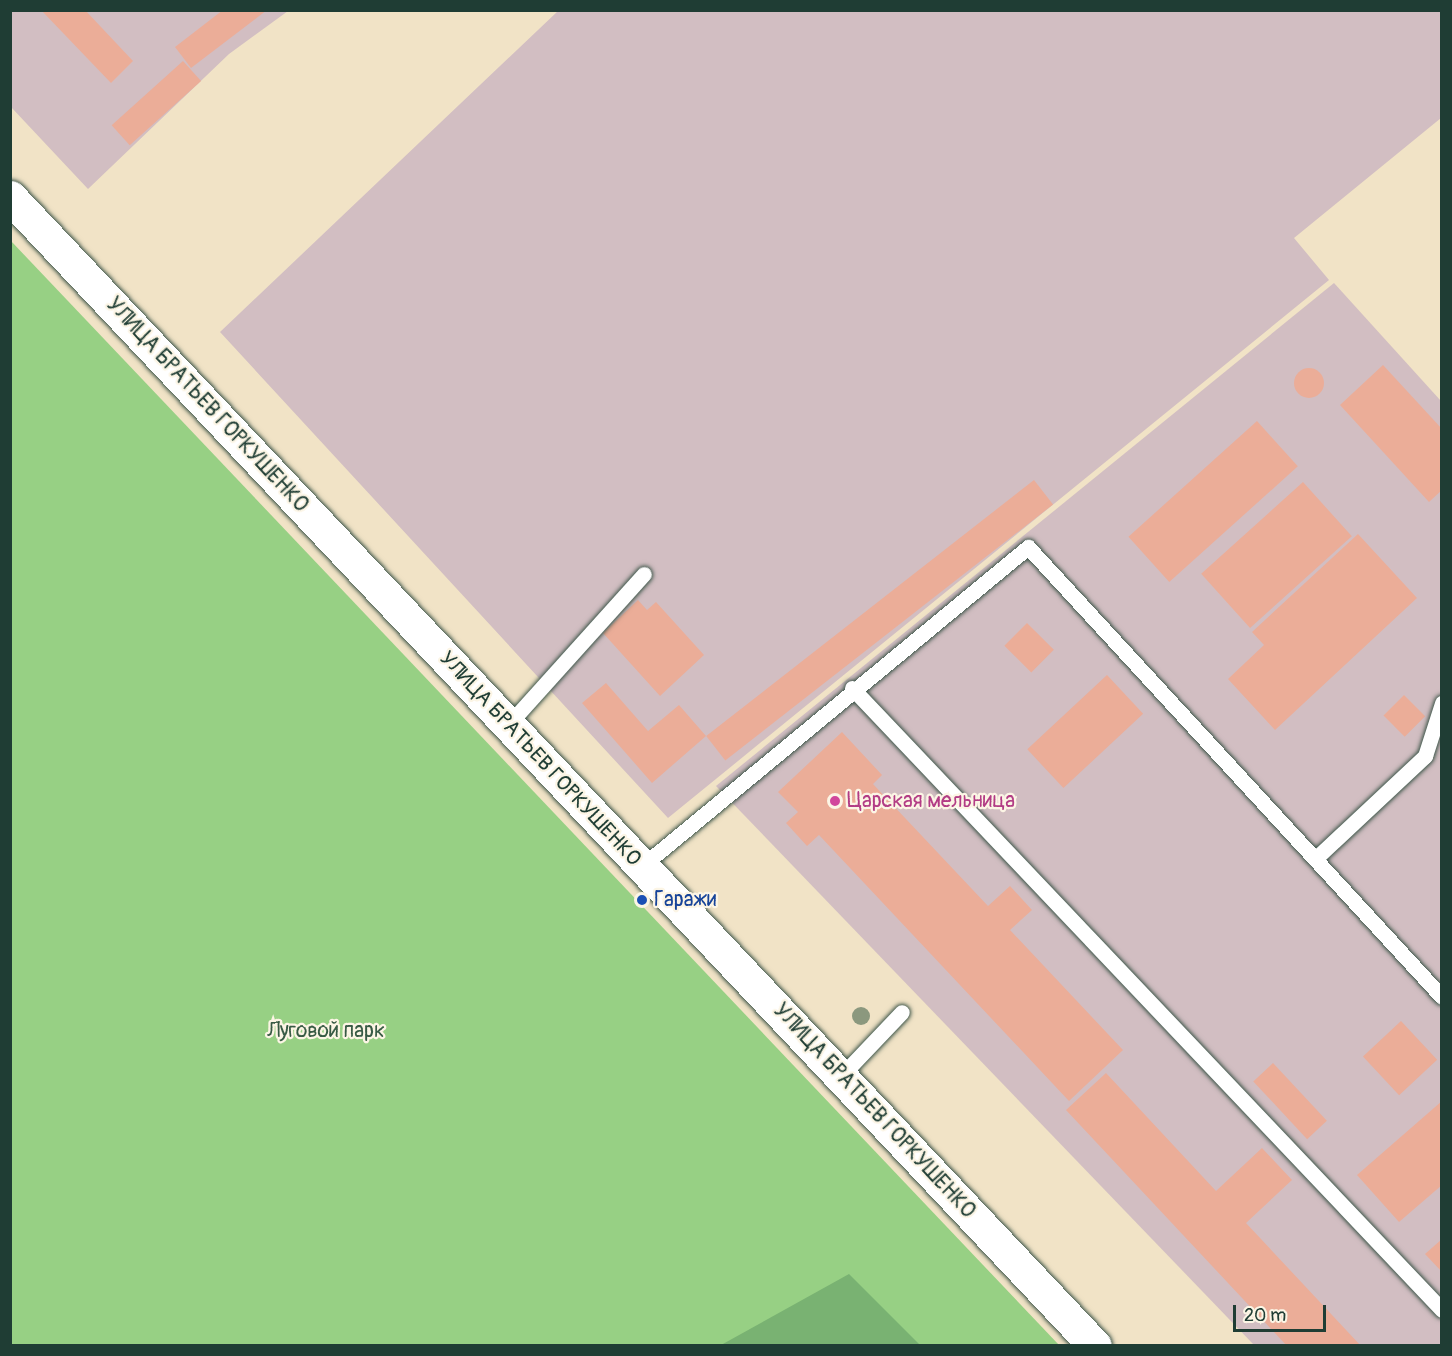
<!DOCTYPE html>
<meta charset="utf-8">
<style>
body{margin:0}
#map{position:relative;width:1452px;height:1356px;overflow:hidden;background:#f1e3c6;font-family:Pangolin,sans-serif}
div>[style]{position:absolute}
.industrial>*{inset:0;background:#d2bec2}
.green>*{inset:0;background:#97d084}
.forest>*{inset:0;background:#79b272}
.building>*{inset:0;background:#ebad98;transform-origin:0 0}
.round{border-radius:50%}
.roads{filter:drop-shadow(0 0 2px #3e564a) drop-shadow(0 0 2px #3e564a)}
.service>*{height:15px;margin:-7.5px;padding:0 7.5px;transform-origin:7.5px;border-radius:7.5px;background:#fff}
.tertiary>*{height:33px;margin:-16.5px;padding:0 16.5px;transform-origin:16.5px;border-radius:16.5px;background:#fff}
.trees>*{width:18px;height:18px;margin:-9px;border-radius:50%;background:#8b987e}
.dots>*{width:16px;height:16px;translate:-50% -50%;box-sizing:border-box;border:3px solid #fcf5e5;border-radius:50%}
span{translate:-50% -50%;white-space:nowrap;text-align:center;line-height:1.15;-webkit-text-stroke:4.5px #fcf5e5;paint-order:stroke}
.street-label{font-size:21px;color:#1f3d34}
.hotel-label{font-size:21px;color:#b23c85}
.left{translate:0 -50%;text-align:left}
.transit-label{font-size:21px;color:#164399}
.park-label{font-size:21px;color:#375a44}
.frame{position:absolute;inset:0;border:12px solid #1f3d34;pointer-events:none}
.scale{position:absolute;left:1233px;top:1305px;width:93px;height:27px;box-sizing:border-box;border:3px solid #1f3d34;border-top:0;padding-left:8px;font-size:18px;line-height:21px;white-space:nowrap;color:#1f3d34;-webkit-text-stroke:4px #fcf5e5;paint-order:stroke}
</style>
<div id="map">
<div class="industrial">
<div style="clip-path:polygon(11px 11px,288px 11px,229px 54px,88px 189px,11px 107px)"></div>
<div style="clip-path:polygon(558px 11px,1441px 11px,1441px 118px,1294px 238px,1329px 280px,668px 818px,220px 332px)"></div>
<div style="clip-path:polygon(1334px 283px,1441px 401px,1441px 1345px,1254px 1345px,716px 786px)"></div>
</div>
<div class="green">
<div style="clip-path:polygon(11px 241px,1059px 1345px,11px 1345px)"></div>
</div>
<div class="forest">
<div style="clip-path:polygon(849px 1274px,920px 1345px,721px 1345px)"></div>
</div>
<div class="building">
<div style="clip-path:polygon(41px 10px,85px 10px,133px 61px,111px 83px)"></div>
<div style="clip-path:polygon(223px 10px,267px 10px,191px 68px,175px 47px)"></div>
<div style="left:183px;top:61px;width:27px;height:96px;rotate:48deg"></div>
<div style="clip-path:polygon(1383px 365px,1442px 429px,1442px 490px,1429px 502px,1340px 405px)"></div>
<div class="round" style="left:1294px;top:368px;width:30px;height:30px"></div>
<div style="left:1257px;top:421px;width:61px;height:173px;rotate:48deg"></div>
<div style="left:1034px;top:480px;width:31px;height:416px;rotate:52deg"></div>
<div style="left:1303px;top:482px;width:73px;height:137px;rotate:48deg"></div>
<div style="clip-path:polygon(1358px 534px,1417px 598px,1275px 730px,1228px 679px,1264px 645px,1252px 632px)"></div>
<div style="clip-path:polygon(638px 600px,647px 610px,656px 602px,704px 655px,660px 696px,603px 633px)"></div>
<div style="left:1027px;top:623px;width:38px;height:32px;rotate:45deg"></div>
<div style="left:1107px;top:675px;width:53px;height:109px;rotate:47deg"></div>
<div style="clip-path:polygon(606px 683px,648px 731px,679px 705px,706px 736px,652px 783px,582px 703px)"></div>
<div style="left:1404px;top:695px;width:30px;height:29px;rotate:45deg"></div>
<div style="clip-path:polygon(842px 732px,882px 775px,873px 784px,988px 906px,1010px 886px,1032px 910px,1010px 930px,1123px 1050px,1069px 1101px,819px 835px,807px 846px,786px 823px,798px 812px,778px 792px)"></div>
<div style="left:1401px;top:1021px;width:53px;height:52px;rotate:47deg"></div>
<div style="left:1273px;top:1063px;width:79px;height:27px;rotate:47deg"></div>
<div style="clip-path:polygon(1106px 1073px,1216px 1191px,1262px 1148px,1292px 1180px,1246px 1223px,1361px 1346px,1287px 1346px,1066px 1110px)"></div>
<div style="clip-path:polygon(1442px 1101px,1442px 1185px,1399px 1222px,1357px 1175px)"></div>
<div style="clip-path:polygon(1442px 1239px,1442px 1272px,1425px 1254px)"></div>
</div>
<div class="roads">
<div class="service">
<div style="left:852px;top:688px;width:857px;rotate:46.51deg"></div>
<div style="left:508px;top:725px;width:203px;rotate:-48deg"></div>
<div style="left:1315px;top:859px;width:151px;rotate:-43.1deg"></div>
<div style="left:1425px;top:756px;width:56px;rotate:-72.2deg"></div>
<div style="left:642px;top:866px;width:501px;rotate:-39.57deg"></div>
<div style="left:1028px;top:547px;width:611px;rotate:47.39deg"></div>
<div style="left:841px;top:1076px;width:88px;rotate:-46.4deg"></div>
</div>
<div class="tertiary">
<div style="left:10px;top:197px;width:1580px;rotate:46.64deg"></div>
</div>
</div>
<div class="trees">
<div style="left:861px;top:1016px"></div>
</div>
<div class="dots">
<div style="left:835px;top:801px;background:#d1479c"></div>
<div style="left:642px;top:900px;background:#1a4fb4"></div>
</div>
<div class="street-label">
<span style="left:207px;top:405px;rotate:47deg">УЛИЦА БРАТЬЕВ ГОРКУШЕНКО</span>
<span style="left:540px;top:759px;rotate:47deg">УЛИЦА БРАТЬЕВ ГОРКУШЕНКО</span>
<span style="left:874px;top:1111px;rotate:47deg">УЛИЦА БРАТЬЕВ ГОРКУШЕНКО</span>
</div>
<div class="hotel-label">
<span class="left" style="left:847px;top:801px">Царская мельница</span>
</div>
<div class="transit-label">
<span class="left" style="left:654px;top:900px">Гаражи</span>
</div>
<div class="park-label">
<span style="left:326px;top:1031px">Луговой парк</span>
</div>
<div class="frame"></div>
<div class="scale">20 m</div>
</div>
